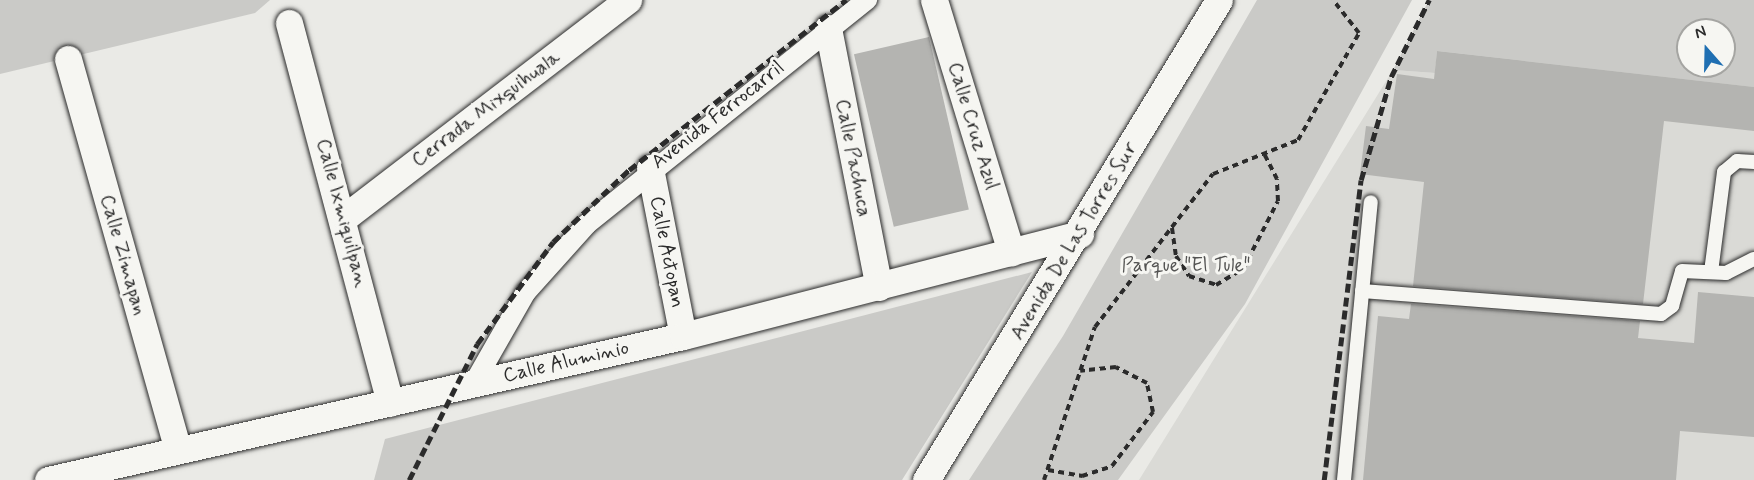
<!DOCTYPE html>
<style>
body{margin:0}
#map{position:relative;width:1754px;height:480px;overflow:hidden;background:#eaeae6;font-family:Mynerve,sans-serif}
div>[style]{position:absolute}
.built>*{inset:0;background:#dadad6}
.green>*{inset:0;background:#cacac7}
.building>*{inset:0;background:#b4b4b1;transform-origin:0 0}
.path>*{height:4px;margin-top:-2px;transform-origin:0;background:repeating-linear-gradient(90deg,#2b2b2b 0 6px,transparent 0 10.5px)}
.roads{filter:drop-shadow(0 0 2px #2b2b2b) drop-shadow(0 0 2px #2b2b2b)}
.service>*{height:14px;margin:-7px;padding:0 7px;transform-origin:7px;border-radius:7px;background:#f6f6f2}
.pedestrian>*{height:20px;margin:-10px;padding:0 10px;transform-origin:10px;border-radius:10px;background:#f6f6f2}
.minor>*{height:27px;margin:-13.5px;padding:0 13.5px;transform-origin:13.5px;border-radius:13.5px;background:#f6f6f2}
.rail>*{height:4.5px;margin-top:-2.25px;transform-origin:0;background:repeating-linear-gradient(90deg,#2b2b2b 0 9px,transparent 0 13.5px)}
span{translate:-50% -50%;white-space:nowrap;text-align:center;line-height:1.15;-webkit-text-stroke:6px #f6f6f2;paint-order:stroke}
.street-label{font-size:20px;color:#2b2b2b}
.park-label{font-size:20px;color:#535352}
.north{position:absolute;left:1676px;top:18px;width:60px;height:60px;box-sizing:border-box;background:#f6f6f2;border:2px solid #a5a5a2;border-radius:50%;rotate:340deg;font-size:16px;font-weight:700;line-height:24px;text-align:center;color:#2b2b2b}
.north::after{content:'';display:block;margin:auto;width:21px;height:27px;background:#1f6fb2;clip-path:polygon(50% 0,100% 100%,50% 72%,0 100%)}
</style>
<div id="map">
<div class="built">
<div style="clip-path:polygon(1437px 51px,1754px 86px,1754px 480px,1139px 480px,1393px 70px,1435px 73px)"></div>
</div>
<div class="green">
<div style="clip-path:polygon(0 0,270px 0,255px 13px,0 74px)"></div>
<div style="clip-path:polygon(1257px 0,1412px 0,1245px 304px,1118px 480px,969px 480px,1063px 336px)"></div>
<div style="clip-path:polygon(evenodd,1429px 0,1754px 0,1754px 87px,1437px 51px,1435px 73px,1393px 70px,1429px 0,1688px 30px,1724px 30px,1724px 66px,1688px 66px,1688px 30px)"></div>
<div style="clip-path:polygon(1032px 272px,902px 480px,374px 480px,385px 439px)"></div>
</div>
<div class="building">
<div style="left:929px;top:37px;width:177px;height:77px;rotate:77deg"></div>
<div style="clip-path:polygon(1437px 51px,1754px 87px,1754px 131px,1664px 121px,1643px 304px,1413px 286px,1424px 182px,1360px 174px,1366px 126px,1389px 129px,1397px 74px,1434px 79px)"></div>
<div style="clip-path:polygon(1698px 292px,1754px 297px,1754px 437px,1680px 431px,1676px 480px,1363px 480px,1378px 316px,1409px 319px,1411px 304px,1640px 321px,1638px 338px,1694px 343px)"></div>
</div>
<div class="path">
<div style="left:1172px;top:228px;width:28px;rotate:82deg"></div>
<div style="left:1176px;top:256px;width:24px;rotate:57deg"></div>
<div style="left:1189px;top:276px;width:28px;rotate:18deg"></div>
<div style="left:1216px;top:285px;width:31px;rotate:-31deg"></div>
<div style="left:1243px;top:269px;width:76px;rotate:-62.8deg"></div>
<div style="left:1278px;top:201px;width:22px;rotate:-93deg"></div>
<div style="left:1277px;top:179px;width:28px;rotate:-117deg"></div>
<div style="left:1048px;top:470px;width:35px;rotate:10deg"></div>
<div style="left:1082px;top:476px;width:32px;rotate:-18deg"></div>
<div style="left:1112px;top:466px;width:68px;rotate:-52.8deg"></div>
<div style="left:1153px;top:412px;width:30px;rotate:-102deg"></div>
<div style="left:1147px;top:383px;width:35px;rotate:-153deg"></div>
<div style="left:1116px;top:367px;width:36px;rotate:174deg"></div>
<div style="left:1044px;top:480px;width:161px;rotate:-71.6deg"></div>
<div style="left:1095px;top:327px;width:193px;rotate:-52.4deg"></div>
<div style="left:1213px;top:174px;width:92px;rotate:-21.8deg"></div>
<div style="left:1298px;top:140px;width:123px;rotate:-60.3deg"></div>
<div style="left:1359px;top:33px;width:42px;rotate:-128.2deg"></div>
</div>
<div class="roads">
<div class="service">
<div style="left:1711px;top:272px;width:101px;rotate:-82.6deg"></div>
<div style="left:1724px;top:172px;width:17px;rotate:-40deg"></div>
<div style="left:1737px;top:161px;width:17px;rotate:3deg"></div>
<div style="left:1362px;top:291px;width:300px;rotate:4.4deg"></div>
<div style="left:1661px;top:314px;width:14px;rotate:-36deg"></div>
<div style="left:1672px;top:306px;width:36px;rotate:-74deg"></div>
<div style="left:1682px;top:271px;width:44px;rotate:2.6deg"></div>
<div style="left:1726px;top:273px;width:31px;rotate:-27deg"></div>
<div style="left:1344px;top:480px;width:279px;rotate:-84.5deg"></div>
</div>
<div class="pedestrian">
<div style="left:474px;top:383px;width:105px;rotate:-60.3deg"></div>
<div style="left:526px;top:292px;width:91px;rotate:-48.1deg"></div>
<div style="left:587px;top:224px;width:359px;rotate:-38.7deg"></div>
</div>
<div class="minor">
<div style="left:934px;top:0;width:264px;rotate:73deg"></div>
<div style="left:289px;top:23px;width:393px;rotate:75.1deg"></div>
<div style="left:828px;top:28px;width:264px;rotate:78.9deg"></div>
<div style="left:68px;top:59px;width:406px;rotate:74.3deg"></div>
<div style="left:650px;top:168px;width:171px;rotate:78.9deg"></div>
<div style="left:345px;top:217px;width:357px;rotate:-37.5deg"></div>
<div style="left:48px;top:480px;width:651px;rotate:-12.78deg"></div>
<div style="left:683px;top:336px;width:410px;rotate:-14.4deg"></div>
<div style="left:926px;top:480px;width:562px;rotate:-58.6deg"></div>
</div>
</div>
<div class="rail">
<div style="left:409px;top:480px;width:152px;rotate:-63.4deg"></div>
<div style="left:477px;top:344px;width:127px;rotate:-53.3deg"></div>
<div style="left:553px;top:242px;width:105px;rotate:-43.5deg"></div>
<div style="left:629px;top:170px;width:276px;rotate:-38.1deg"></div>
<div style="left:1324px;top:480px;width:302px;rotate:-83deg"></div>
<div style="left:1361px;top:180px;width:107px;rotate:-73.8deg"></div>
<div style="left:1391px;top:77px;width:86px;rotate:-63.7deg"></div>
</div>
<div class="street-label">
<span style="left:486px;top:109px;rotate:-37deg">Cerrada Mixquihuala</span>
<span style="left:718px;top:115px;rotate:-38deg">Avenida Ferrocarril</span>
<span style="left:973px;top:126px;rotate:73deg">Calle Cruz Azul</span>
<span style="left:853px;top:158px;rotate:79deg">Calle Pachuca</span>
<span style="left:342px;top:213px;rotate:75deg">Calle Ixmiquilpan</span>
<span style="left:1074px;top:241px;rotate:-59deg">Avenida De Las Torres Sur</span>
<span style="left:667px;top:252px;rotate:79deg">Calle Actopan</span>
<span style="left:123px;top:255px;rotate:74deg">Calle Zimapan</span>
<span style="left:566px;top:362px;rotate:-13deg">Calle Aluminio</span>
</div>
<div class="park-label">
<span style="left:1186px;top:265px">Parque "El Tule"</span>
</div>
<div class="north">N</div>
</div>
